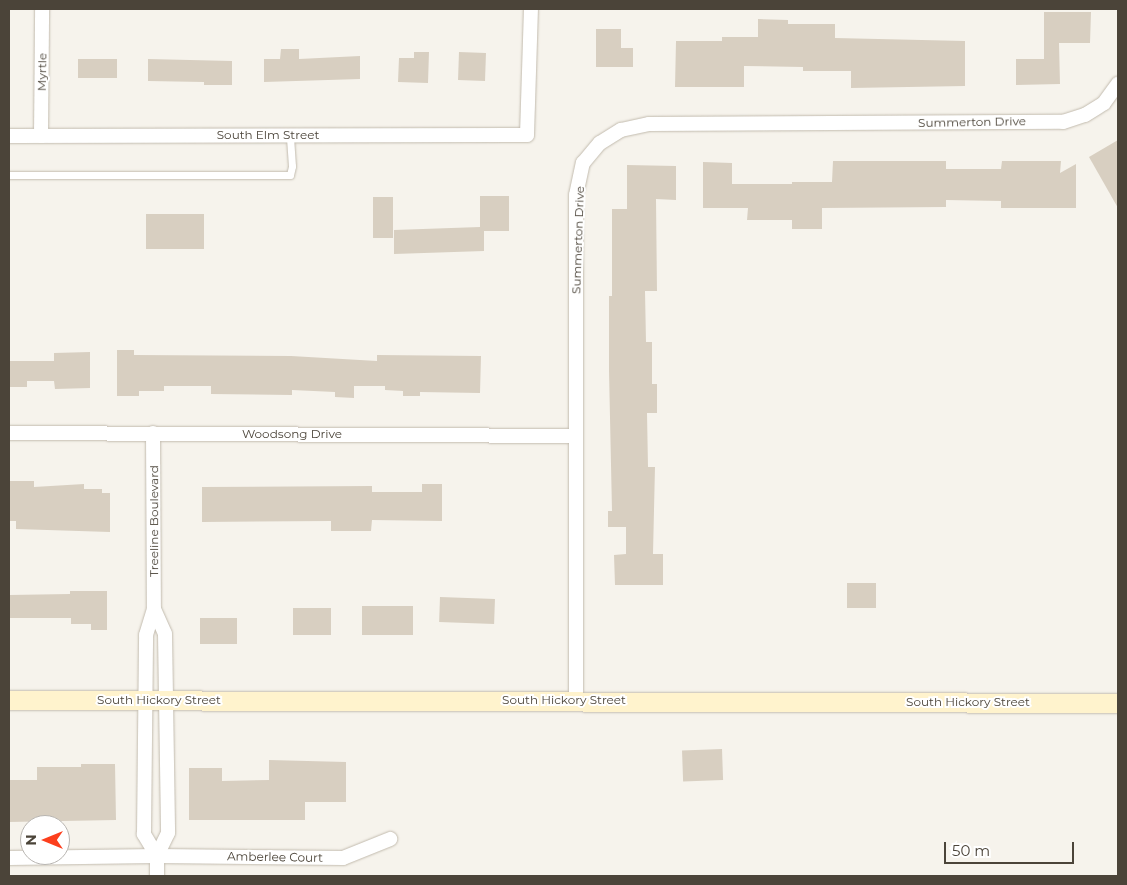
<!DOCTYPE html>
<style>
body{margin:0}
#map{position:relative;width:1127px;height:885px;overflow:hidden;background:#f6f3ec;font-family:Montserrat,sans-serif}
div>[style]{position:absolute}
.building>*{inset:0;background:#d8cfc1;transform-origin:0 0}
.roads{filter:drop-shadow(0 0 1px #c2bbae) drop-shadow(0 0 1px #c2bbae)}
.lane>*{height:7px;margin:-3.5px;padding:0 3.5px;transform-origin:3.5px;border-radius:3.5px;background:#fff}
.street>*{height:14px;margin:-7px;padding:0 7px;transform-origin:7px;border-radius:7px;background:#fff}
.secondary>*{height:19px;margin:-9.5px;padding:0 9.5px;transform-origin:9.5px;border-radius:9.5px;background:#fff3cd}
span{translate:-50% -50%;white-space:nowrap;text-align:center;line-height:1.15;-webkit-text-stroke:4px #fff;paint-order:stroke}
.street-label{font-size:12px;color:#4b4439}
.frame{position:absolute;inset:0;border:10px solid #4b4439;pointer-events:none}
.north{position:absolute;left:20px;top:815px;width:50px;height:50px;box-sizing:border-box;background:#fff;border:1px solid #b7b4b0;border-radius:50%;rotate:270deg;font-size:14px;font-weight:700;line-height:20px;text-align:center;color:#4b4439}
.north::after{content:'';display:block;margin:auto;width:18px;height:22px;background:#fc3f1d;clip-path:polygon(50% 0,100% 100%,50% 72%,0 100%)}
.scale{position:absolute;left:944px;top:842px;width:130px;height:22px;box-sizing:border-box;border:2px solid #4b4439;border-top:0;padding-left:6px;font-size:15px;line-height:18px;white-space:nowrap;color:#4b4439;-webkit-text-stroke:4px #fff;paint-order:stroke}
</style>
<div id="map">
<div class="building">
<div style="clip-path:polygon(1044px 12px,1091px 12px,1090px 43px,1059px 43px,1060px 84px,1016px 85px,1016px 59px,1044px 59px)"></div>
<div style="clip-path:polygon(758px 19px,788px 20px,788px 24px,835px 24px,835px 38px,965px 41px,965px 86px,851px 88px,851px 71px,803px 71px,803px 67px,744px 66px,744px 87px,675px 87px,676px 41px,722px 41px,722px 37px,758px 37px)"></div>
<div style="clip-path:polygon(596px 29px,621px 29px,621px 48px,633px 48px,633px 67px,596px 67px)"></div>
<div style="clip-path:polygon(281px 49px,299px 49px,299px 59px,360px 56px,360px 79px,264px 82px,264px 59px,280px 59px)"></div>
<div style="clip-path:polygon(414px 52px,429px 52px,428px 83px,398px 82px,399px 58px,414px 58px)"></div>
<div style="left:459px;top:52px;width:27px;height:28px;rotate:2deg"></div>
<div style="left:78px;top:59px;width:39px;height:19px"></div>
<div style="clip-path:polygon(148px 59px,232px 61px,232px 85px,204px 85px,204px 82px,148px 81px)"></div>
<div style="clip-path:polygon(1118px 140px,1118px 208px,1089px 157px)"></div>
<div style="clip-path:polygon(833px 161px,946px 161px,946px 169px,1001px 169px,1002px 161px,1061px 161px,1060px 173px,1076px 164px,1076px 208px,1001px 208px,1001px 201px,946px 200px,946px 207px,822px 208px,822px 229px,792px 229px,792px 220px,747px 220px,748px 208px,703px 208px,703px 162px,732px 163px,732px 184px,792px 184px,792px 182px,832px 182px)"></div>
<div style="clip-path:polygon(627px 165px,676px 166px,676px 200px,656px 199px,657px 291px,645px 291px,646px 342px,652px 342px,652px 384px,657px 384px,657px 413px,647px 413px,648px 467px,655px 467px,653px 554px,663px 554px,663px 585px,615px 585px,614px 555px,626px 554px,626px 527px,608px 527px,608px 511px,612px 511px,609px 371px,609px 296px,612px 296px,612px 209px,627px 209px)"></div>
<div style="clip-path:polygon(480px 196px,509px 196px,509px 231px,484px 231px,484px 251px,394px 254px,394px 230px,480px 227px)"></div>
<div style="left:373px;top:197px;width:20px;height:41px"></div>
<div style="left:146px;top:214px;width:58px;height:35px"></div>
<div style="clip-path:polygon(117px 350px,134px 350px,134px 355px,291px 356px,377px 361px,377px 355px,481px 356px,480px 393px,420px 392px,420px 396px,403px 396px,403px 391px,385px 390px,385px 386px,354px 386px,354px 398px,335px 397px,335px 392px,292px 390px,292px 395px,211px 394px,211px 386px,164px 386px,164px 391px,139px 391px,139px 396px,117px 396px)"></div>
<div style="clip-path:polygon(90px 352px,90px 388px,55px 389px,54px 381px,27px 381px,27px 387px,9px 387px,9px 361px,54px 361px,54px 353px)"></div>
<div style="clip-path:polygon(9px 481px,34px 481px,34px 487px,84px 484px,84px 489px,102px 489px,102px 493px,110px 493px,110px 532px,16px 529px,16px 521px,9px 521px)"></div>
<div style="clip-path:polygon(422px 484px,442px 484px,442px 521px,372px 520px,371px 531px,331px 531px,331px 521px,202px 522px,202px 487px,372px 486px,372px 492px,422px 492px)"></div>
<div style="left:847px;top:583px;width:29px;height:25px"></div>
<div style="clip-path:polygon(70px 591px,107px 591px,107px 630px,91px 630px,91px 624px,71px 624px,71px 618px,9px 618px,9px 595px,70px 594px)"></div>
<div style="left:440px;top:597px;width:55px;height:25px;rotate:2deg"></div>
<div style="left:362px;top:606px;width:51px;height:29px"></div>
<div style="left:293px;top:608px;width:38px;height:27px"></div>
<div style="left:200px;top:618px;width:37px;height:26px"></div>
<div style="left:722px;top:749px;width:31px;height:40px;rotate:88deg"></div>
<div style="clip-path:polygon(269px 760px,346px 762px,346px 802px,305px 802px,305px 820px,189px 820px,189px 768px,222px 768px,222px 781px,269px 780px)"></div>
<div style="clip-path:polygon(81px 764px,115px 764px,116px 820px,9px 822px,9px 780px,37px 780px,37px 767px,81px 767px)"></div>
</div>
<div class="roads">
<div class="lane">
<div style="left:9px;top:175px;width:281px"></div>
<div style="left:290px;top:175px;width:9px;rotate:-77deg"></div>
<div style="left:292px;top:166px;width:31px;rotate:-94deg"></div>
</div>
<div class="street">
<div style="left:9px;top:136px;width:518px;rotate:-0.11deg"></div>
<div style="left:527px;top:135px;width:126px;rotate:-88.2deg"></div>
<div style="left:41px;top:136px;width:127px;rotate:-89.5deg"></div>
<div style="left:9px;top:433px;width:567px;rotate:0.3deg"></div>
<div style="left:153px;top:433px;width:176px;rotate:89.7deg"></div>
<div style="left:154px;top:609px;width:27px;rotate:66deg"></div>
<div style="left:165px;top:634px;width:66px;rotate:89.1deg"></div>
<div style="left:166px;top:700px;width:133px;rotate:89.1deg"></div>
<div style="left:168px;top:833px;width:25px;rotate:116deg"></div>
<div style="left:157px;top:856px;width:26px;rotate:-121deg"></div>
<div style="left:144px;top:834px;width:199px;rotate:-89.4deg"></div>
<div style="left:146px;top:635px;width:27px;rotate:-73deg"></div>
<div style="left:576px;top:700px;width:505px;rotate:-90deg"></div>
<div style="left:576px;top:195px;width:33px;rotate:-78deg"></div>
<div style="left:583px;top:163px;width:26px;rotate:-50deg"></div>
<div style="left:600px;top:143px;width:25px;rotate:-32deg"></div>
<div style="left:621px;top:130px;width:29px;rotate:-12deg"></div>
<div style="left:649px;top:124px;width:414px;rotate:-0.3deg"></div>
<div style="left:1063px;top:122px;width:23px;rotate:-18deg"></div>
<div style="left:1085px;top:115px;width:22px;rotate:-32deg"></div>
<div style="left:1104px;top:103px;width:24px;rotate:-54deg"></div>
<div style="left:157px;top:856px;width:20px;rotate:90deg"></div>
<div style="left:9px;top:858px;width:148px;rotate:-0.8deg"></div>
<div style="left:157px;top:856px;width:186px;rotate:0.6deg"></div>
<div style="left:343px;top:858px;width:51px;rotate:-22deg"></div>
</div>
<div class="secondary">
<div style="left:9px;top:700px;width:1109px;rotate:0.15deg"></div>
</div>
</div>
<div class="street-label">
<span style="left:42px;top:72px;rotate:-89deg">Myrtle</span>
<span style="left:972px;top:122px;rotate:-1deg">Summerton Drive</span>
<span style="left:268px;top:135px">South Elm Street</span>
<span style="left:578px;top:240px;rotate:-88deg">Summerton Drive</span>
<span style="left:292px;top:434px">Woodsong Drive</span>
<span style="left:154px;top:521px;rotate:-90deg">Treeline Boulevard</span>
<span style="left:159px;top:700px">South Hickory Street</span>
<span style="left:564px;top:700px">South Hickory Street</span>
<span style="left:968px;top:702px">South Hickory Street</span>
<span style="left:275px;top:857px;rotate:1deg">Amberlee Court</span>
</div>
<div class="frame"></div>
<div class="north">N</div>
<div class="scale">50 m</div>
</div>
